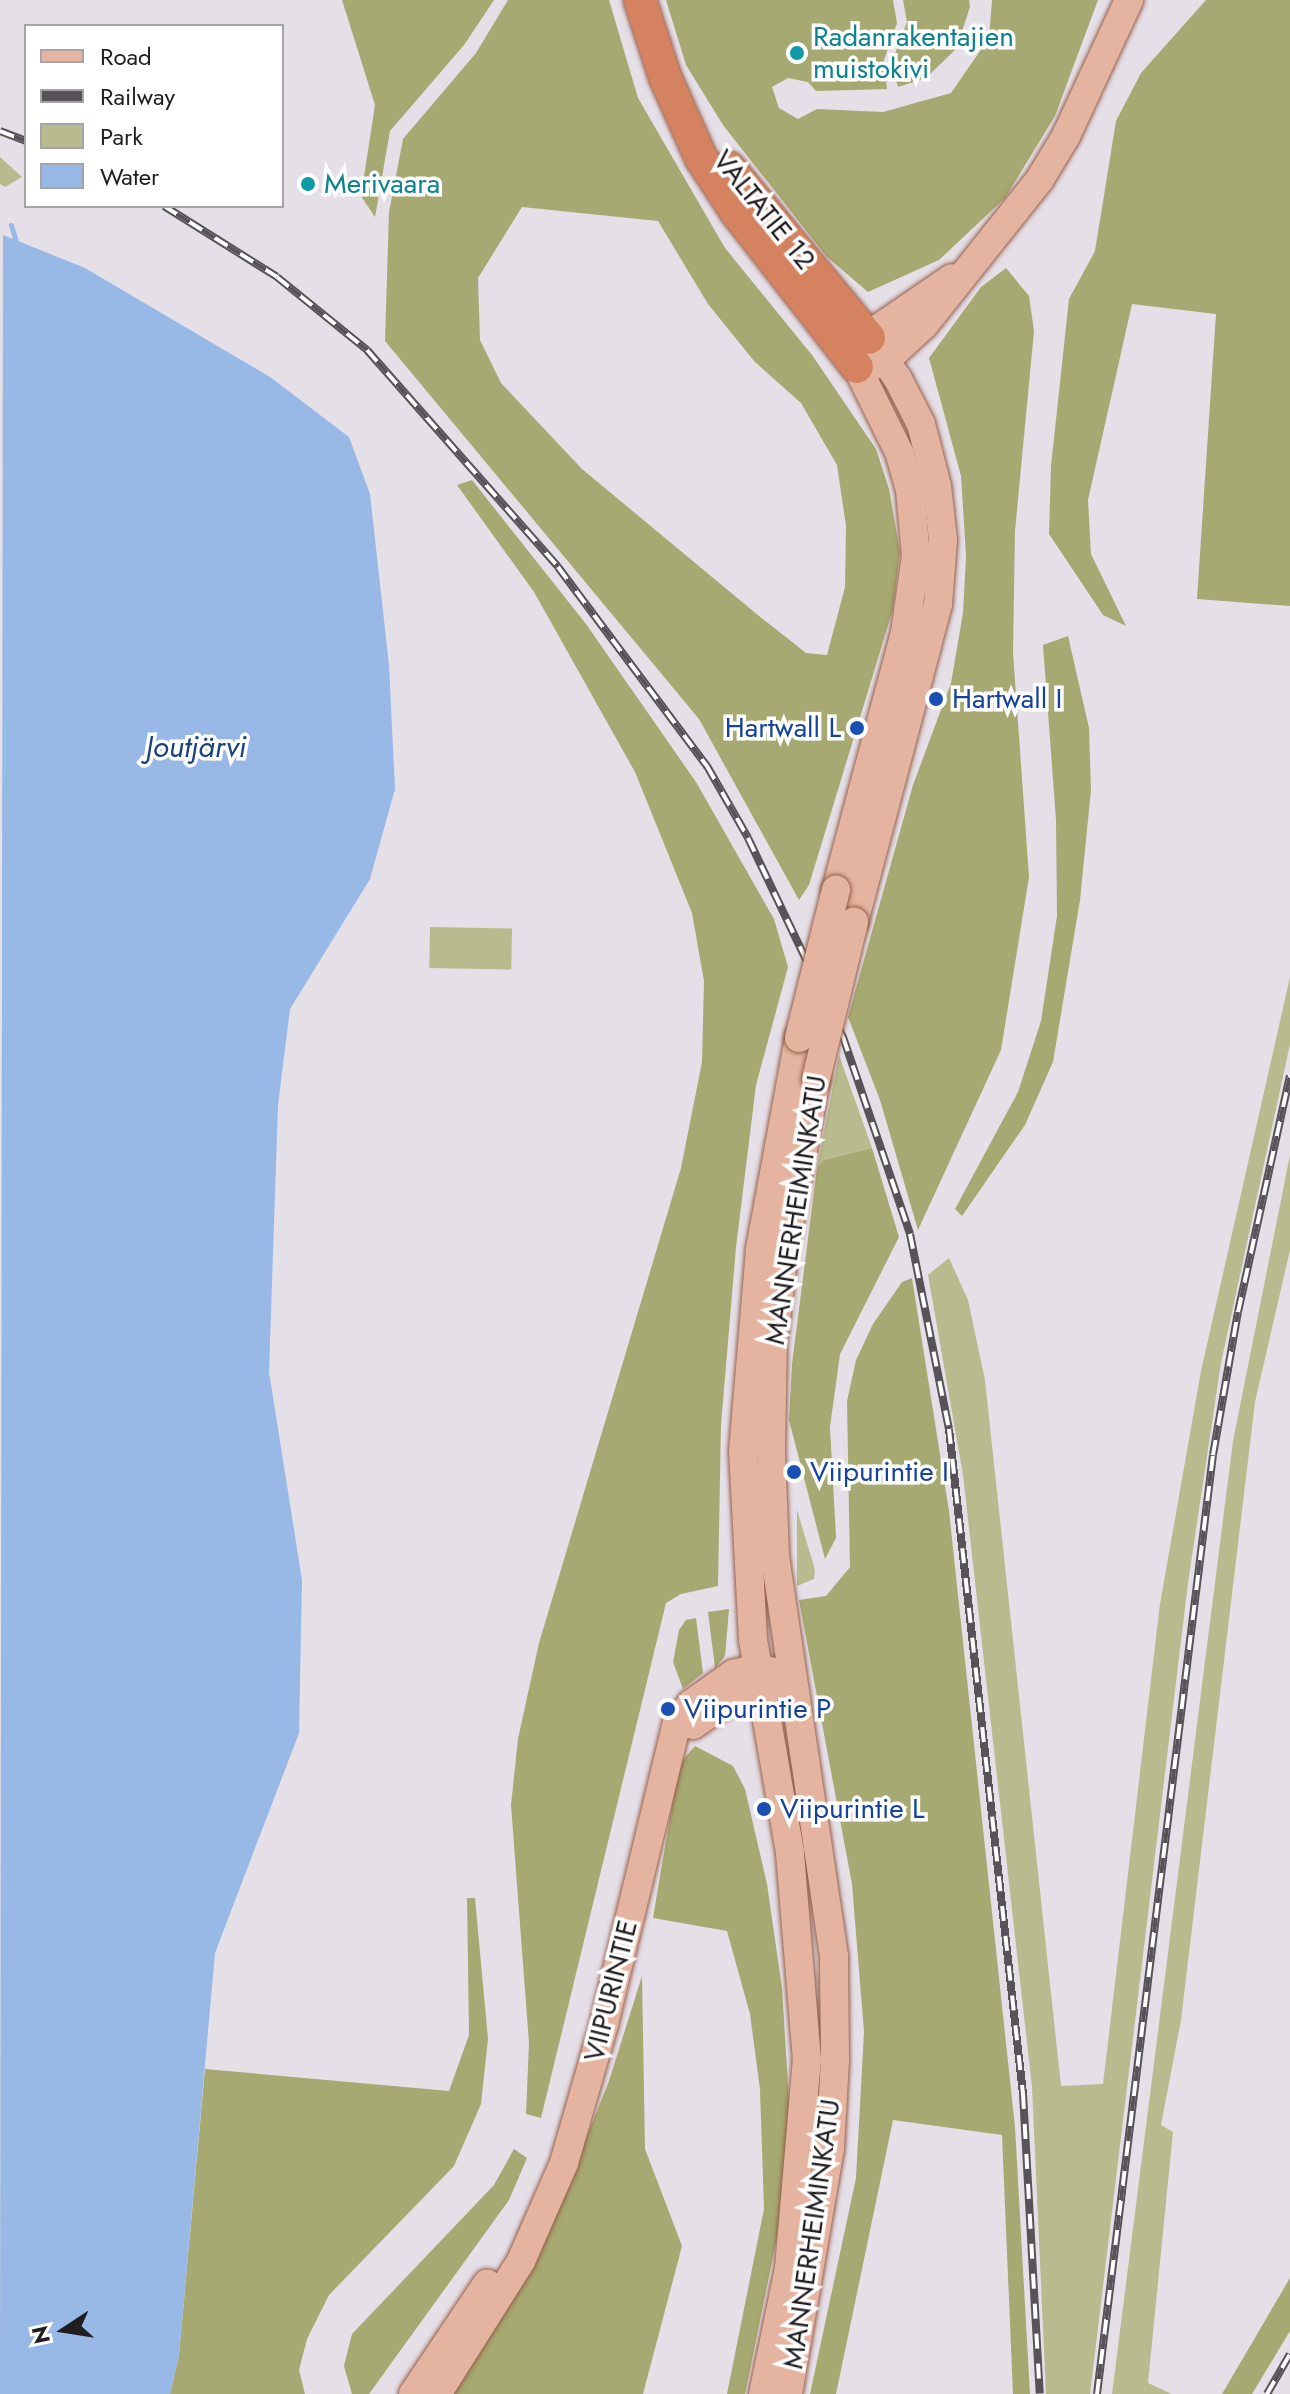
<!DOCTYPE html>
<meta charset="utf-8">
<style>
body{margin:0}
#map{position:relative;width:1290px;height:2394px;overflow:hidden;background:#e5dfe8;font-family:Jost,sans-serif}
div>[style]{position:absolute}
.green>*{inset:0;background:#b8bb8d;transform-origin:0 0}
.forest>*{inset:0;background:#a6a971}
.water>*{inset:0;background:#98b8e6}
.stream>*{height:5px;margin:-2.5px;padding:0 2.5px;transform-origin:2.5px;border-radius:2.5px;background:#98b8e6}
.roads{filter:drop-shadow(0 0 2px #955f4a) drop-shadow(0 0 2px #955f4a)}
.major>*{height:28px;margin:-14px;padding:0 14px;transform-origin:14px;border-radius:14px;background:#e5b4a0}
.highway>*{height:32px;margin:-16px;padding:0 16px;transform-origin:16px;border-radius:16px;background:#d48260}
.rail>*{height:8px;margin-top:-4px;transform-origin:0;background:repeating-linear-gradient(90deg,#fff 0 15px,#575359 0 30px);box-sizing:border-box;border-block:2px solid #575359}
.bridges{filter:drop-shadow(0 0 2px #955f4a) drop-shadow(0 0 2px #955f4a)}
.major-bridge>*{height:28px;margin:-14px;padding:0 14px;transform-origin:14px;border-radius:14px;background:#e5b4a0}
.dots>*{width:22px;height:22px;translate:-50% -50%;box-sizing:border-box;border:4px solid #fff;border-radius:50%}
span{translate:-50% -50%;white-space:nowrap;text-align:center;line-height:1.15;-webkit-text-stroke:7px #fff;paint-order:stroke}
.culture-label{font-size:28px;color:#0d838f}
.left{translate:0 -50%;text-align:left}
.street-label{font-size:28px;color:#201d21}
.transit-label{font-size:28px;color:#164399}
.right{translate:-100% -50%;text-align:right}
.water-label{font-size:30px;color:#1b427b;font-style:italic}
.legend{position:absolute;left:24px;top:24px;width:260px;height:184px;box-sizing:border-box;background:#fff;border:2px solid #a6a5a6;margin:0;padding:10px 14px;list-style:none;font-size:24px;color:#201d21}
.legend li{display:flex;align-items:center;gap:16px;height:40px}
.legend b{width:40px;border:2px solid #a6a5a6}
.north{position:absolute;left:24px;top:2290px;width:80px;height:80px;-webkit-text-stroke:6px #fff;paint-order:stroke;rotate:258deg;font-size:22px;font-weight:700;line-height:32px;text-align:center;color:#201d21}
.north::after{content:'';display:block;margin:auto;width:28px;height:36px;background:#201d21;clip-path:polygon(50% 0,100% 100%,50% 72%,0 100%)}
</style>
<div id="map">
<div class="green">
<div style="clip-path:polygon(0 157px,22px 177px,5px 187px,0 184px)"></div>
<div style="left:430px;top:927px;width:82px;height:41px;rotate:1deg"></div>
<div style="clip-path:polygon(1290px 977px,1290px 1044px,1221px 1363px,1188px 1583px,1090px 2394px,1046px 2394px,1032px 2087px,963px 1475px,928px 1275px,949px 1258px,968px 1300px,985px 1380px,1061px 2086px,1103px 2084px,1160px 1604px,1201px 1371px)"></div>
<div style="clip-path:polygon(839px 1055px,872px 1148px,823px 1160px,817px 1168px)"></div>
<div style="clip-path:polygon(1290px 1155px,1290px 1250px,1255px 1402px,1181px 2020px,1161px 2125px,1173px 2132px,1148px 2383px,1172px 2394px,1112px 2394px,1233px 1441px)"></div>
<div style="clip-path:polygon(797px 1510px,815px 1570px,814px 1579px,797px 1586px)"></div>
</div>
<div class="forest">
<div style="clip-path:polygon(342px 0,494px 0,464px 45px,390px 131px,375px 217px,361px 196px,375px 105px)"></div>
<div style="clip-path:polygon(evenodd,508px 0,609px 0,638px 98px,725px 248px,812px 355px,876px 449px,889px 489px,900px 552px,893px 609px,809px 885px,799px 900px,699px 719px,385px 341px,389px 212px,403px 139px,476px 53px,508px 0,522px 207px,658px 221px,708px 304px,754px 361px,801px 403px,837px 465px,846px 526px,845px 587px,827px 655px,806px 653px,759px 616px,582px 469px,501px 383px,480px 340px,478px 278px,522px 207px)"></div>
<div style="clip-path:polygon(666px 0,893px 0,897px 23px,884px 60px,887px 89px,816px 91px,808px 82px,788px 78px,772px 87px,779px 108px,798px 119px,817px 109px,883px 112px,951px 93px,989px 38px,992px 0,1098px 0,1055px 116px,1005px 198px,939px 260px,868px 292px,826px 256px,723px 125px,686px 65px)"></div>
<div style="clip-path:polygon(903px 0,969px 0,970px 7px,956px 49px,926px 78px,898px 87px,891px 64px,907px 22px)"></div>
<div style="clip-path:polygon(1206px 0,1290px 0,1290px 606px,1197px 599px,1216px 314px,1132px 304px,1088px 500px,1091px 554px,1126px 626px,1103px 615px,1049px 534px,1051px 466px,1069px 299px,1095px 251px,1116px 121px,1141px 73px)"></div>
<div style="clip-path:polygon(1006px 268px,1029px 296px,1034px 331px,1015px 531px,1013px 652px,1029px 877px,1001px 1050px,918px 1230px,880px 1100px,848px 1017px,913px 785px,951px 683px,963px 613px,966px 556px,961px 476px,929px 358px,981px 287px)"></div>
<div style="clip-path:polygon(472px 480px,586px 624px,696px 782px,774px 919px,788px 967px,756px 1085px,736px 1247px,721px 1425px,718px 1586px,681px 1594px,666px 1603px,541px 2118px,526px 2114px,529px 2043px,511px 1805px,518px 1739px,539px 1643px,681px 1168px,702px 1062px,704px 981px,692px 913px,635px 772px,534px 592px,457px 485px)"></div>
<div style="clip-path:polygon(1068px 636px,1089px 728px,1091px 790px,1080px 900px,1053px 1062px,1025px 1125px,962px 1216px,955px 1209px,1018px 1092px,1041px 1021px,1057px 916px,1056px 820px,1043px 645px)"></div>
<div style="clip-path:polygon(872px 1148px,899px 1237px,840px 1354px,830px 1427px,836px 1538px,825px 1559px,789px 1420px,792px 1364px,817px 1168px,823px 1160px)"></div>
<div style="clip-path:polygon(912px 1278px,949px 1511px,1015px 2127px,1030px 2394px,1013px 2394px,1002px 2135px,893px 2120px,836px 2394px,810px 2394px,856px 2178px,864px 2032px,852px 1884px,799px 1600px,826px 1596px,850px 1567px,847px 1401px,856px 1360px,873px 1324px,902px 1282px)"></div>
<div style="clip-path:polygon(729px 1609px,725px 1656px,715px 1668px,708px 1612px)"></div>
<div style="clip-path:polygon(696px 1618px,703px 1673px,683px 1689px,673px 1662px,679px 1630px,686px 1620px)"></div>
<div style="clip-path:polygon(695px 1746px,733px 1766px,745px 1789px,767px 1884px,782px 1988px,789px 2101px,782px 2213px,745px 2394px,727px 2394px,764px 2209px,760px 2089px,750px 2014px,727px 1931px,653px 1918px,679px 1764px)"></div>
<div style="clip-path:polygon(467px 1898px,475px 1898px,488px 2039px,481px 2104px,454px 2166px,329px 2295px,307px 2339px,299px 2370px,305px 2394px,170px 2394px,179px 2355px,205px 2069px,449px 2091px,469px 2035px)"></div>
<div style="clip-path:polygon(642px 1976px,645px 2149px,682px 2246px,643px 2394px,453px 2394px,551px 2225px,609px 2081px)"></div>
<div style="clip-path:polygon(514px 2149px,527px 2158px,509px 2200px,369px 2394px,352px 2394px,344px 2366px,352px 2334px,494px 2185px)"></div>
<div style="clip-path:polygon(1290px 2278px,1290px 2331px,1252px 2394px,1222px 2394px)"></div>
</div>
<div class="water">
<div style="clip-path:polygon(3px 235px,85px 268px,270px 377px,349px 437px,370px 494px,389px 665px,395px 789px,370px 879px,290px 1009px,278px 1105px,269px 1372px,302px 1580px,299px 1733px,215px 1953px,179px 2355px,170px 2394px,0 2394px)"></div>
</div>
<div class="stream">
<div style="left:11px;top:225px;width:17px;rotate:73deg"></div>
</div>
<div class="roads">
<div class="major">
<div style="left:861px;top:352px;width:30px;rotate:-53deg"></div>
<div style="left:879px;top:328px;width:88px;rotate:-34.4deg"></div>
<div style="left:870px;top:367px;width:16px;rotate:-22deg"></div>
<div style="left:885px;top:361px;width:53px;rotate:-42.7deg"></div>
<div style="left:924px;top:325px;width:186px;rotate:-51.5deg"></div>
<div style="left:1040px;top:179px;width:50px;rotate:-58.8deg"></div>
<div style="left:1066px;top:136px;width:150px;rotate:-65.1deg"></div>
<div style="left:836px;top:890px;width:266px;rotate:-75deg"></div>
<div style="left:905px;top:633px;width:78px;rotate:-81.9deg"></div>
<div style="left:916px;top:556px;width:66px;rotate:-95.2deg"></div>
<div style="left:910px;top:490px;width:37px;rotate:-106deg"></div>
<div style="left:900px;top:454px;width:97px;rotate:-116.3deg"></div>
<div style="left:854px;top:922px;width:329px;rotate:-75.2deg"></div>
<div style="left:938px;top:604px;width:64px;rotate:-85.5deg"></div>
<div style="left:943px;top:540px;width:54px;rotate:-96.3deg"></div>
<div style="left:937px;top:486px;width:64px;rotate:-104.5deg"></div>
<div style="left:921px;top:424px;width:51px;rotate:-117.1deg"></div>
<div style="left:898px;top:379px;width:50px;rotate:-125.3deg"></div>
<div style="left:693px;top:1725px;width:35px;rotate:-35deg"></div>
<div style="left:722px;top:1705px;width:59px;rotate:-20.9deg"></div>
<div style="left:413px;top:2394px;width:133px;rotate:-56.1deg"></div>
<div style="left:437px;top:2394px;width:157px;rotate:-57.7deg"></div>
<div style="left:521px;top:2261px;width:107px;rotate:-66.3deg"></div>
<div style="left:564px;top:2163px;width:145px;rotate:-73.9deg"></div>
<div style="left:604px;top:2024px;width:310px;rotate:-76.4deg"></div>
<div style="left:677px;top:1723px;width:24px;rotate:-54deg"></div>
<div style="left:691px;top:1704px;width:52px;rotate:-35.5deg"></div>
<div style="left:733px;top:1674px;width:25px;rotate:-14deg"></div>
<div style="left:757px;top:1668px;width:18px;rotate:13deg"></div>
<div style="left:763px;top:2394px;width:129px;rotate:-78.3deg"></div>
<div style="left:789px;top:2268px;width:209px;rotate:-85.1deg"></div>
<div style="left:807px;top:2060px;width:209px;rotate:-94.7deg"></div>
<div style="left:790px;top:1852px;width:215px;rotate:-99.9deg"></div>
<div style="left:753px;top:1640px;width:188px;rotate:-93deg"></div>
<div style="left:743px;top:1452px;width:204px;rotate:-85.2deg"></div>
<div style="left:760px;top:1249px;width:215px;rotate:-79.5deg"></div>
<div style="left:788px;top:2394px;width:249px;rotate:-80.3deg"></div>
<div style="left:830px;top:2149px;width:89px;rotate:-86.8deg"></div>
<div style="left:835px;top:2060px;width:104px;rotate:-90.6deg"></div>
<div style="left:834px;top:1956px;width:405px;rotate:-98.4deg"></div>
<div style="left:775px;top:1555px;width:103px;rotate:-92.2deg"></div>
<div style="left:771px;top:1452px;width:110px;rotate:-89deg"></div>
<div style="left:773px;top:1342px;width:91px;rotate:-83deg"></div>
<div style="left:784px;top:1252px;width:176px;rotate:-79.5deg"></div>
</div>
<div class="highway">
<div style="left:640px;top:0;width:81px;rotate:72deg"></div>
<div style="left:665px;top:77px;width:89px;rotate:66deg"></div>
<div style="left:701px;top:158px;width:66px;rotate:56.8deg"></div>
<div style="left:737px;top:213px;width:195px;rotate:52.1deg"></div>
<div style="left:729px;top:168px;width:220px;rotate:50.5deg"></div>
</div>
</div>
<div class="rail">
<div style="left:0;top:131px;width:28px;rotate:21deg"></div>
<div style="left:164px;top:206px;width:133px;rotate:32.1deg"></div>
<div style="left:277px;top:277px;width:116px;rotate:39deg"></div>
<div style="left:367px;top:350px;width:289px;rotate:48.6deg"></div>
<div style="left:558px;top:567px;width:249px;rotate:53.2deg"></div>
<div style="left:707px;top:766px;width:83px;rotate:60.3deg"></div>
<div style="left:748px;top:838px;width:221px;rotate:64.5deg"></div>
<div style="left:843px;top:1037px;width:208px;rotate:71.2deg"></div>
<div style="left:910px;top:1234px;width:199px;rotate:78.7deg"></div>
<div style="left:949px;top:1429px;width:669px;rotate:83.65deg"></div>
<div style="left:1023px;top:2094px;width:300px;rotate:86.8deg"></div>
<div style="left:1097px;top:2394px;width:946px;rotate:-82.96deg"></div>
<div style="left:1213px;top:1455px;width:145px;rotate:-80.1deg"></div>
<div style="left:1238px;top:1312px;width:242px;rotate:-77.6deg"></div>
<div style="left:1267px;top:2394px;width:46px;rotate:-60.1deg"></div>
</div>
<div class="bridges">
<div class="major-bridge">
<div style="left:799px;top:1038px;width:153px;rotate:-76deg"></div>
<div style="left:816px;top:1079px;width:162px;rotate:-76.4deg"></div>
</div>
</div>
<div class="dots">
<div style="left:797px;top:53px;background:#0f9aa8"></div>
<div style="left:308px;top:184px;background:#0f9aa8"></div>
<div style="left:936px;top:699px;background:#1a4fb4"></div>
<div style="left:857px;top:728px;background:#1a4fb4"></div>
<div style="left:794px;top:1472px;background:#1a4fb4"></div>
<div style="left:668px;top:1709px;background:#1a4fb4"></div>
<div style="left:764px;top:1809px;background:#1a4fb4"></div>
</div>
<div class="culture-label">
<span class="left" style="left:813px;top:53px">Radanrakentajien<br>muistokivi</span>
<span class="left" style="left:324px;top:184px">Merivaara</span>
</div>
<div class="street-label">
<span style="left:764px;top:210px;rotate:51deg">VALTATIE 12</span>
<span style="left:796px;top:1210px;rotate:-81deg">MANNERHEIMINKATU</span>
<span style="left:611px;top:1991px;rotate:-76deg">VIIPURINTIE</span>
<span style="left:812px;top:2234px;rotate:-82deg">MANNERHEIMINKATU</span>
</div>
<div class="transit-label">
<span class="left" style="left:952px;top:699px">Hartwall I</span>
<span class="right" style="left:841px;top:728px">Hartwall L</span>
<span class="left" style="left:810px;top:1472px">Viipurintie I</span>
<span class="left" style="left:684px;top:1709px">Viipurintie P</span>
<span class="left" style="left:780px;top:1809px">Viipurintie L</span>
</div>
<div class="water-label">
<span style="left:196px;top:747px">Joutjärvi</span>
</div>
<ul class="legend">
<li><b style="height:10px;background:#e5b4a0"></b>Road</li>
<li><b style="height:10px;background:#575359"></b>Railway</li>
<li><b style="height:22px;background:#b8bb8d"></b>Park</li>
<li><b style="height:22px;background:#98b8e6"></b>Water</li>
</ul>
<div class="north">N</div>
</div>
